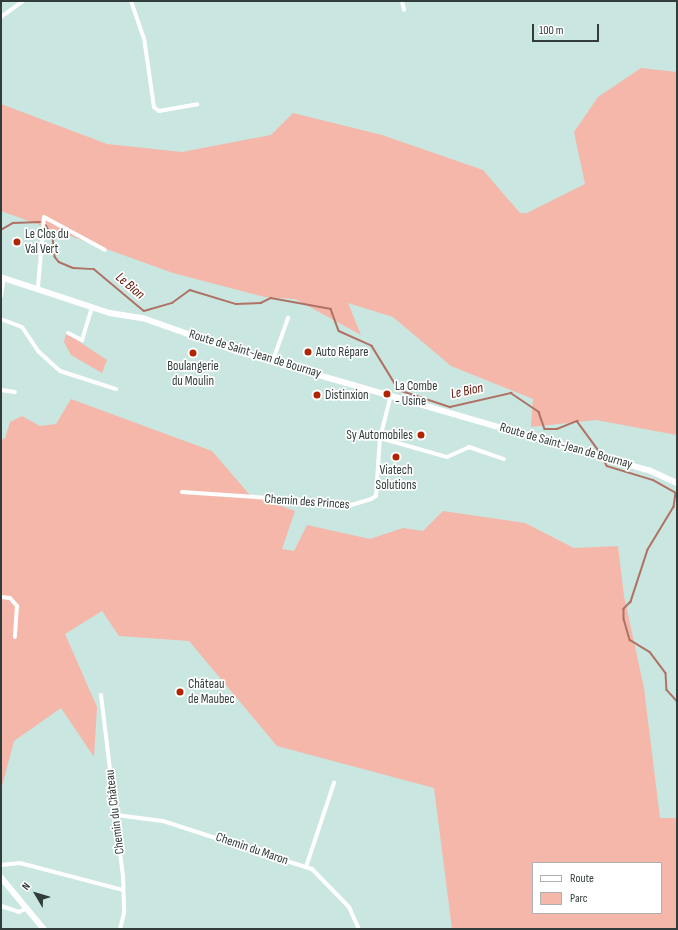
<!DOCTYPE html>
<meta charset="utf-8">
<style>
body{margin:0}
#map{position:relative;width:678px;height:930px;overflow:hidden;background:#cae6e1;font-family:"Sofia Sans Condensed",sans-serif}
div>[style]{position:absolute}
.green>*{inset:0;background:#f4b7a9}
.stream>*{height:1.5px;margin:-0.75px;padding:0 0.75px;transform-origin:0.75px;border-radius:0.75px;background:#af7264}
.street>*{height:4px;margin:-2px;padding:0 2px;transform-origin:2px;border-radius:2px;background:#fff}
.secondary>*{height:5.5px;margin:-2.75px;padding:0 2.75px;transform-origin:2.75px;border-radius:2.75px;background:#fff}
.dots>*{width:11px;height:11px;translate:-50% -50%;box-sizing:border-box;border:2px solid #fff;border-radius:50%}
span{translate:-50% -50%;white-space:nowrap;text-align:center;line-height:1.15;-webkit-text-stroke:3.5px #fff;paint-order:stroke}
.poi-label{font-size:13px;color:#323d3b}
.left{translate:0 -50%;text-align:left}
.right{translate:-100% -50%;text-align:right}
.street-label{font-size:13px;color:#323d3b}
.water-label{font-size:14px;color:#5f1304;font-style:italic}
.frame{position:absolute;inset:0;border:2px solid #323d3b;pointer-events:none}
.legend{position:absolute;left:532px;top:862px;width:130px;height:52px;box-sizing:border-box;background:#fff;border:1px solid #adb1b1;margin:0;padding:5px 7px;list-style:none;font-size:12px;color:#323d3b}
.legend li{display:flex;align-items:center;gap:8px;height:20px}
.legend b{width:20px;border:1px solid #adb1b1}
.north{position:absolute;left:16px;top:874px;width:40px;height:40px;-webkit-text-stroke:3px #fff;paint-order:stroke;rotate:308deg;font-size:11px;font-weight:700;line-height:16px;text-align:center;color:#323d3b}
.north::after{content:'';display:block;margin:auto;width:14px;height:18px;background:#323d3b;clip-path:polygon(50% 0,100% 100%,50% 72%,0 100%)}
.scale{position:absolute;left:532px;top:24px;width:67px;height:18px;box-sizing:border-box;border:2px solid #323d3b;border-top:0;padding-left:5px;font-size:12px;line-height:14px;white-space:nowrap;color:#323d3b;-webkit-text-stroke:3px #fff;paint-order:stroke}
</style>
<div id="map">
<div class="green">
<div style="clip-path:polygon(641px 68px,677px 72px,677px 435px,596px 420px,531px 427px,533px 399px,451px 366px,393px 317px,348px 303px,361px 335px,295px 299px,265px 297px,173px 273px,1px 211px,1px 104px,107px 144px,182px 152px,271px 135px,293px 113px,382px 135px,483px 170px,520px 213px,527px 213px,585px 184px,574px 132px,598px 97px)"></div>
<div style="clip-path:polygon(66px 333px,107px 360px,102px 373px,71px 355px,64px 342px)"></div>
<div style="clip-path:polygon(evenodd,71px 399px,212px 451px,249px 494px,295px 511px,282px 549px,294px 551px,307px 525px,370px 539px,403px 528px,423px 531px,443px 511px,525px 523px,574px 548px,618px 546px,624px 596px,644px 688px,660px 818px,677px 818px,677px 929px,452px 929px,434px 788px,277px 746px,189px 641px,119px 636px,102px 611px,65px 634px,97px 707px,94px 757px,61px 708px,14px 741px,1px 790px,1px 440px,5px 438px,10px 422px,22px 416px,40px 426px,56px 424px,71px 399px,533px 863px,661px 863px,661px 913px,533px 913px,533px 863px)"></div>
</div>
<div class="stream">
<div style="left:46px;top:225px;width:14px;rotate:60deg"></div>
<div style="left:53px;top:237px;width:20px;rotate:84deg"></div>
<div style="left:55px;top:257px;width:6px;rotate:51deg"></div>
<div style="left:59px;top:262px;width:15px;rotate:23deg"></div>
<div style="left:73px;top:268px;width:21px;rotate:3deg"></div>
<div style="left:94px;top:269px;width:65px;rotate:40deg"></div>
<div style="left:144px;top:311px;width:29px;rotate:-16deg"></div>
<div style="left:172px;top:303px;width:22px;rotate:-36deg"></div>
<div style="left:190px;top:290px;width:48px;rotate:16.9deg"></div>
<div style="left:236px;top:304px;width:25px;rotate:-2deg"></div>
<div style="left:261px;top:303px;width:11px;rotate:-27deg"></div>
<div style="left:271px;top:298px;width:61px;rotate:10.4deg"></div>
<div style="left:331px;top:309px;width:23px;rotate:70deg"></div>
<div style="left:339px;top:331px;width:36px;rotate:24deg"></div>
<div style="left:372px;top:346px;width:52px;rotate:58.5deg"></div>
<div style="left:399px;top:390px;width:54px;rotate:18.4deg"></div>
<div style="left:450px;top:407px;width:63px;rotate:-12.9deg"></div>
<div style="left:511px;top:393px;width:34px;rotate:34deg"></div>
<div style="left:539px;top:412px;width:18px;rotate:71deg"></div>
<div style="left:545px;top:429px;width:12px"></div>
<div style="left:557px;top:429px;width:22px;rotate:-22deg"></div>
<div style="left:577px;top:421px;width:42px;rotate:53.7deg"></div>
<div style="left:1px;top:230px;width:14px;rotate:-30deg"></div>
<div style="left:13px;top:223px;width:27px;rotate:-2deg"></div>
<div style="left:603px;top:458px;width:9px;rotate:63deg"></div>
<div style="left:607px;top:466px;width:48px;rotate:16.9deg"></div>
<div style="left:653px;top:480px;width:26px;rotate:29deg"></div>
<div style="left:676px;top:493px;width:14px;rotate:98deg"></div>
<div style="left:674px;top:507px;width:50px;rotate:121.2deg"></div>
<div style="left:648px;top:550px;width:55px;rotate:108.1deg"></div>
<div style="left:631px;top:602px;width:10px;rotate:135deg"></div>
<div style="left:624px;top:609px;width:10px;rotate:90deg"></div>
<div style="left:624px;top:619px;width:22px;rotate:74deg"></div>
<div style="left:630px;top:640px;width:23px;rotate:31deg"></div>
<div style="left:650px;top:652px;width:26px;rotate:53deg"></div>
<div style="left:666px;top:673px;width:17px;rotate:87deg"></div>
<div style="left:667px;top:690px;width:15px;rotate:48deg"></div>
</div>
<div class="street">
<div style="left:131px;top:1px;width:39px;rotate:71deg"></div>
<div style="left:144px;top:38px;width:70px;rotate:81.8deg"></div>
<div style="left:154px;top:107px;width:6px;rotate:39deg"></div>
<div style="left:159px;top:111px;width:39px;rotate:-10deg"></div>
<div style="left:402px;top:1px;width:9px;rotate:77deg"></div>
<div style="left:1px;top:17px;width:27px;rotate:-36deg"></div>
<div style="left:38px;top:287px;width:70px;rotate:-85.1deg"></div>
<div style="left:44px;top:217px;width:69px;rotate:28.4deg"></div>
<div style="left:1px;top:296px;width:18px;rotate:-81deg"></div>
<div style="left:1px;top:319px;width:22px;rotate:21deg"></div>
<div style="left:22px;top:327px;width:30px;rotate:56deg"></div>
<div style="left:39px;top:352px;width:28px;rotate:42deg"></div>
<div style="left:60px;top:371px;width:59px;rotate:17.8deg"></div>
<div style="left:68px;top:333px;width:16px;rotate:27deg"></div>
<div style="left:82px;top:340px;width:34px;rotate:-73deg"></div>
<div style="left:273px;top:360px;width:45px;rotate:-70.3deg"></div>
<div style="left:1px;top:390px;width:14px;rotate:8deg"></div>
<div style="left:380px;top:438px;width:70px;rotate:15.8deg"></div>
<div style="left:447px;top:457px;width:24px;rotate:-24deg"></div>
<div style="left:469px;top:447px;width:37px;rotate:19deg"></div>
<div style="left:182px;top:492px;width:133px;rotate:3.9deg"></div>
<div style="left:315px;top:501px;width:31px;rotate:11deg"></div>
<div style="left:345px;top:507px;width:27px;rotate:-17deg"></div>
<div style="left:371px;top:499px;width:6px;rotate:-31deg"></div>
<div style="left:376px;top:496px;width:58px;rotate:-86.1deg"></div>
<div style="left:380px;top:438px;width:44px;rotate:-75.7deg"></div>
<div style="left:1px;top:597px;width:9px;rotate:6deg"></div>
<div style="left:10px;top:598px;width:11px;rotate:49deg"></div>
<div style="left:17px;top:606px;width:31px;rotate:94deg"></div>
<div style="left:101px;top:695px;width:182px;rotate:83.1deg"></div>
<div style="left:123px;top:876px;width:37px;rotate:88deg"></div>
<div style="left:124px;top:913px;width:16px;rotate:104deg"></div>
<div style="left:116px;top:815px;width:47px;rotate:7.3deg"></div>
<div style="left:163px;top:821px;width:157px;rotate:17.9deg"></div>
<div style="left:312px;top:869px;width:53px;rotate:45.8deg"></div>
<div style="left:349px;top:907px;width:24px;rotate:66deg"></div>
<div style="left:1px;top:865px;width:19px;rotate:-6deg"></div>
<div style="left:20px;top:863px;width:106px;rotate:14.7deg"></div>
<div style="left:306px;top:867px;width:89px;rotate:-71.6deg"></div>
<div style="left:1px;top:906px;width:19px;rotate:18deg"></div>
<div style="left:19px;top:912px;width:9px;rotate:-27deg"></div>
</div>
<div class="secondary">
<div style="left:1px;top:277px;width:115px;rotate:18.3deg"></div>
<div style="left:110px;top:313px;width:33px;rotate:9deg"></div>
<div style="left:143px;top:318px;width:102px;rotate:19.5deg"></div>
<div style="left:239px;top:352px;width:427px;rotate:16.1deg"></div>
<div style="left:649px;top:470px;width:31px;rotate:25deg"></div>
<div style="left:1px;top:877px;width:67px;rotate:50.4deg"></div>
</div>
<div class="dots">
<div style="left:17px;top:242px;background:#b02400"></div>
<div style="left:308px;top:352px;background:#b02400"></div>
<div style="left:193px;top:353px;background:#b02400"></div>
<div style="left:387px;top:394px;background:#b02400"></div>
<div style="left:317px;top:395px;background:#b02400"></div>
<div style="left:421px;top:435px;background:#b02400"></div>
<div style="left:396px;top:457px;background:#b02400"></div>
<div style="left:180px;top:692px;background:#b02400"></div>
</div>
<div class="poi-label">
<span class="left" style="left:25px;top:242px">Le Clos du<br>Val Vert</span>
<span class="left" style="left:316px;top:352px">Auto Répare</span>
<span style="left:193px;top:374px">Boulangerie<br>du Moulin</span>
<span class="left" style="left:395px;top:394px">La Combe<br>- Usine</span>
<span class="left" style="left:325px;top:395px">Distinxion</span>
<span class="right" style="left:413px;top:435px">Sy Automobiles</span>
<span style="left:396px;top:478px">Viatech<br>Solutions</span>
<span class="left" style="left:188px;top:692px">Château<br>de Maubec</span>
</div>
<div class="street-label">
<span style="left:255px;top:354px;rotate:17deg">Route de Saint-Jean de Bournay</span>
<span style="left:566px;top:446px;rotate:16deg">Route de Saint-Jean de Bournay</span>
<span style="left:307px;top:502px;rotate:4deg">Chemin des Princes</span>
<span style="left:115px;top:812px;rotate:-97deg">Chemin du Château</span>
<span style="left:252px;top:849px;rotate:19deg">Chemin du Maron</span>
</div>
<div class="water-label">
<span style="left:130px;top:286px;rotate:40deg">Le Bion</span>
<span style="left:467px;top:391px;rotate:-12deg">Le Bion</span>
</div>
<div class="frame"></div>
<ul class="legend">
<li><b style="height:5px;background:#fff"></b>Route</li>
<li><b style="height:11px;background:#f4b7a9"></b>Parc</li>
</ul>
<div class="north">N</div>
<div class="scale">100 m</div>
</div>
